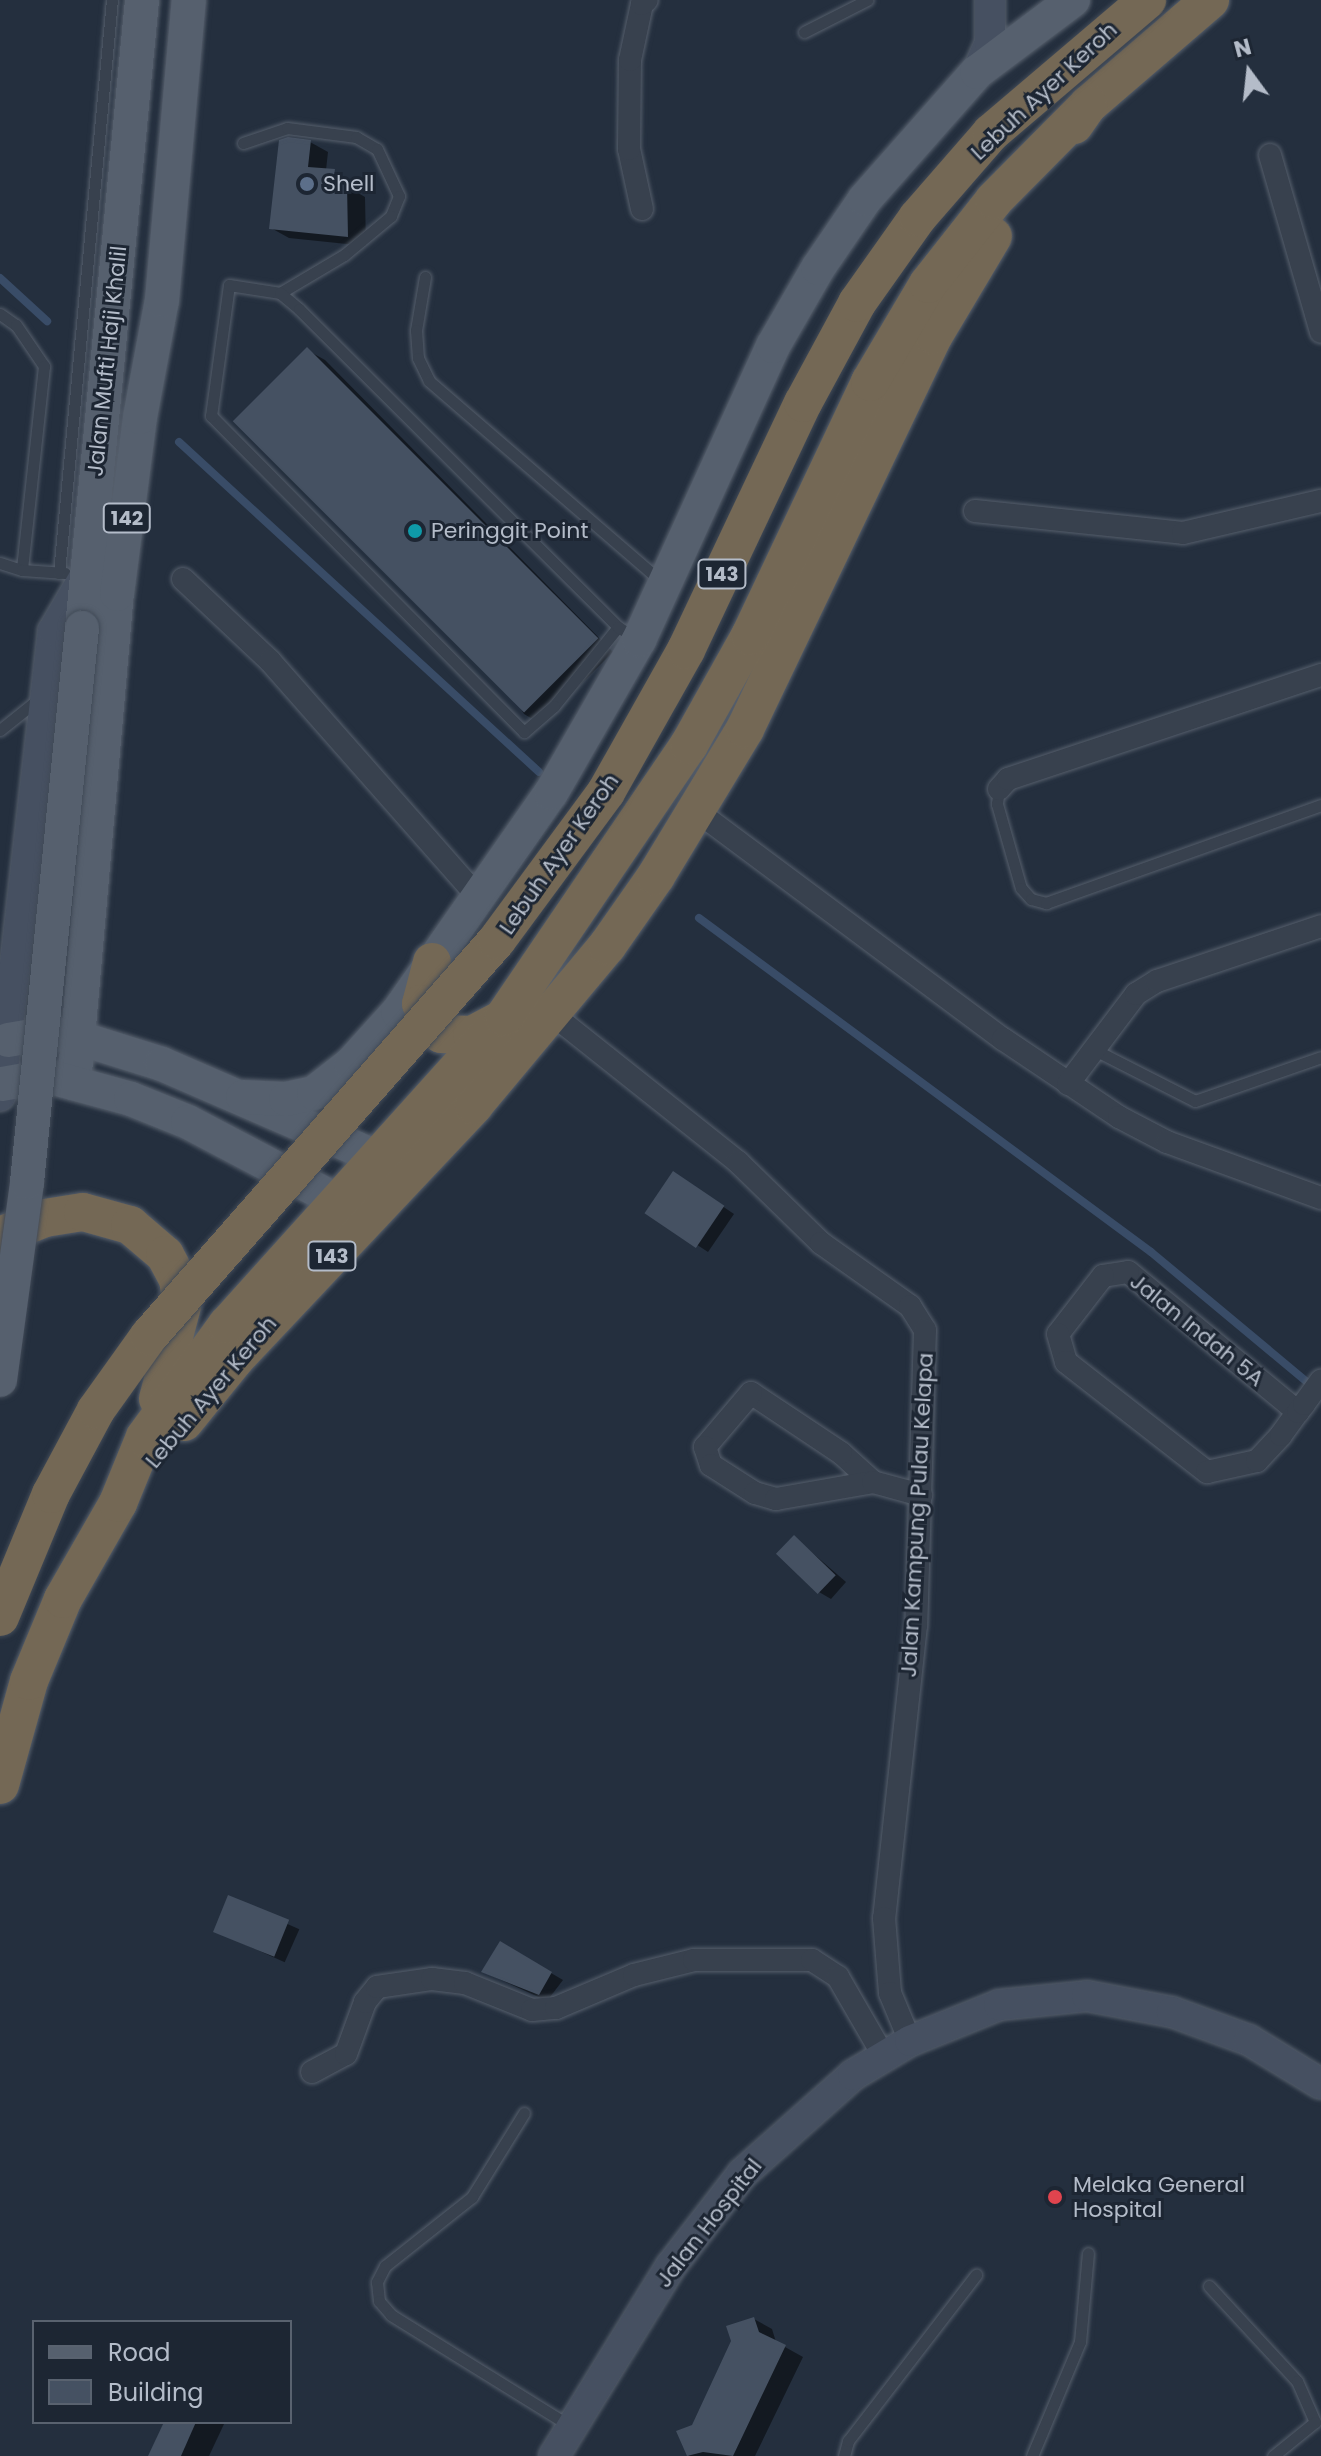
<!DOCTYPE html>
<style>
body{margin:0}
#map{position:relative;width:1321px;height:2456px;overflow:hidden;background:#242f3e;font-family:Poppins,sans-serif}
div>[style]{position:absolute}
.shadow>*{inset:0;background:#0007;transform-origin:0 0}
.stream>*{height:8px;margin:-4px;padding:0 4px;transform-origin:4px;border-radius:4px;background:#394c67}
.building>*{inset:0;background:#455162;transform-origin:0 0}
.roads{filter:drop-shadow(0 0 2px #565f6c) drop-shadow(0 0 2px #565f6c)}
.lane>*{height:11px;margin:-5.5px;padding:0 5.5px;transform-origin:5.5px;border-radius:5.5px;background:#38414e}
.street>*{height:22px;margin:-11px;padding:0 11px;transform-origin:11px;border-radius:11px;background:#38414e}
.secondary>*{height:30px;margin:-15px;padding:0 15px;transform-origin:15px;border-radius:15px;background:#465061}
.primary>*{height:34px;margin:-17px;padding:0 17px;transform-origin:17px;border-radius:17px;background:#56606e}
.highway>*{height:38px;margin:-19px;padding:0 19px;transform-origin:19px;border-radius:19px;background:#746855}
.bridges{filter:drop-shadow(0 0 2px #414a57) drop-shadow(0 0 2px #414a57)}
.primary-bridge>*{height:34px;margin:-17px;padding:0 17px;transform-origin:17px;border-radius:17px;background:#56606e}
.highway-bridge>*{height:38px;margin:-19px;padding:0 19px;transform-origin:19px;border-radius:19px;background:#746855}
.dots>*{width:22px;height:22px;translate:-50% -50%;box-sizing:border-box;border:4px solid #1d2633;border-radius:50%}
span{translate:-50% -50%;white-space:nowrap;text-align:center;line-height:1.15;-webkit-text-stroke:6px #1d2633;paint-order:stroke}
.shield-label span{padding:2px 6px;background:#1d2633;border:2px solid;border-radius:6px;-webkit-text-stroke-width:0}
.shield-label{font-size:20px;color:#b4bcc9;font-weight:700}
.street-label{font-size:22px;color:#b4bcc9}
.poi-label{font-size:22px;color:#b4bcc9}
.left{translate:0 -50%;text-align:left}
.legend{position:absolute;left:32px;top:2320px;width:260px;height:104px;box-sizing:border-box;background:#1d2633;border:2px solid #59626f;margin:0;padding:10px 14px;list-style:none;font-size:24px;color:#b4bcc9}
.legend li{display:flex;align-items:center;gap:16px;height:40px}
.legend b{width:40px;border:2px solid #59626f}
.north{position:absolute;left:1209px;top:32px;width:80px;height:80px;-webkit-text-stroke:6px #1d2633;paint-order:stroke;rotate:345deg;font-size:22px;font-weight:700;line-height:32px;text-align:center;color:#b4bcc9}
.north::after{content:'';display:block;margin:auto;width:28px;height:36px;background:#b4bcc9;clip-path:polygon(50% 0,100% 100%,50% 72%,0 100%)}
</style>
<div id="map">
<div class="shadow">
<div style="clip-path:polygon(310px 142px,328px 152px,326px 170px,352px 182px,351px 189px,365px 197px,366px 246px,289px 238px,271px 228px)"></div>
<div style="clip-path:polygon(307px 350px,325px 360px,613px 652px,541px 724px,524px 714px)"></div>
<div style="clip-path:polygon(685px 1181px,734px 1214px,708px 1252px,647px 1212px)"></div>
<div style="clip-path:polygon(794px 1537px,846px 1582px,831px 1599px,819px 1592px)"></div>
<div style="left:229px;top:1898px;width:77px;height:36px;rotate:24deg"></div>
<div style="clip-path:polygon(501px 1944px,563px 1980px,547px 2001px,484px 1972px)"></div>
<div style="clip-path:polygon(754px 2319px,772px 2329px,776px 2342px,803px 2357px,755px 2456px,689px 2456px,679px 2432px,693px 2426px)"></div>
<div style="clip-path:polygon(166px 2422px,225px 2422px,209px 2456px,150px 2456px)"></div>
</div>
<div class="stream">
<div style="left:0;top:278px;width:64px;rotate:42.5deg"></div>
<div style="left:179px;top:442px;width:488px;rotate:42.5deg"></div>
<div style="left:699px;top:918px;width:562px;rotate:36.46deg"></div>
<div style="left:1151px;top:1252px;width:212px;rotate:39.8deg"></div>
</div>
<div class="building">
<div style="clip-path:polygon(288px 137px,311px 140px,308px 167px,335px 169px,333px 183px,347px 185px,348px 237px,269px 229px,279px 140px)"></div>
<div style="left:307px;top:347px;width:412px;height:105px;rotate:45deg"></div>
<div style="left:673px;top:1171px;width:62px;height:51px;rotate:34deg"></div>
<div style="left:794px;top:1535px;width:58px;height:26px;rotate:44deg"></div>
<div style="left:228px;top:1895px;width:66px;height:40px;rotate:22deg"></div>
<div style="clip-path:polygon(500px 1941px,552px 1972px,539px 1995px,481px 1972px)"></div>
<div style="clip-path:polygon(754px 2317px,759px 2332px,786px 2345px,733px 2456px,703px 2452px,687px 2456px,676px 2431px,692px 2425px,731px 2341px,726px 2326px)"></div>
<div style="clip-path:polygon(164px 2422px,196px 2422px,181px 2456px,148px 2456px)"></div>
</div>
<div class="roads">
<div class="lane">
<div style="left:804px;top:32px;width:71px;rotate:-26.9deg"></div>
<div style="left:243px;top:143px;width:46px;rotate:-18.8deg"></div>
<div style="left:287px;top:128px;width:70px;rotate:7.4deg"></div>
<div style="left:356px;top:137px;width:24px;rotate:30deg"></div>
<div style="left:377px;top:149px;width:52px;rotate:64.9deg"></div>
<div style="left:399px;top:196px;width:22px;rotate:112deg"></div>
<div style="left:391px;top:216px;width:61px;rotate:140.3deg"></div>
<div style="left:344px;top:255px;width:74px;rotate:149.3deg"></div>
<div style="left:425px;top:277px;width:54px;rotate:99.6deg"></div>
<div style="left:416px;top:330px;width:28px;rotate:86deg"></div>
<div style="left:418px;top:358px;width:25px;rotate:64deg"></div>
<div style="left:429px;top:381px;width:308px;rotate:40.8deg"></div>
<div style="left:0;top:314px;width:19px;rotate:35deg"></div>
<div style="left:16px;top:325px;width:50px;rotate:55.7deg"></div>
<div style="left:44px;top:366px;width:205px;rotate:96.2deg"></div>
<div style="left:0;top:563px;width:23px;rotate:18deg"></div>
<div style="left:22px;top:570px;width:43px;rotate:4deg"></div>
<div style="left:59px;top:573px;width:575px;rotate:-84.72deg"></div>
<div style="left:618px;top:627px;width:102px;rotate:129deg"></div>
<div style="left:554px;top:706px;width:40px;rotate:139deg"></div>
<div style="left:524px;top:732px;width:445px;rotate:-134.7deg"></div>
<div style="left:211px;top:416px;width:132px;rotate:-82.2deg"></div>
<div style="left:229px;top:285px;width:52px;rotate:8.9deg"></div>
<div style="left:280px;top:293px;width:25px;rotate:40deg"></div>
<div style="left:299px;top:309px;width:450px;rotate:44.9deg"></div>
<div style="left:618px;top:627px;width:22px;rotate:32deg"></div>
<div style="left:0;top:730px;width:51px;rotate:-38.7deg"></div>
<div style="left:999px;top:789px;width:15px;rotate:98deg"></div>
<div style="left:997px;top:804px;width:87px;rotate:74.1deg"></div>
<div style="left:1021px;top:888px;width:15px;rotate:48deg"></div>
<div style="left:1031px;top:899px;width:16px;rotate:15deg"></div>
<div style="left:1046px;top:903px;width:292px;rotate:-19.6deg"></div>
<div style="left:1093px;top:1049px;width:114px;rotate:27deg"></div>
<div style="left:1195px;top:1101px;width:133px;rotate:-19.2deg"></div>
<div style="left:524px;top:2113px;width:99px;rotate:121.8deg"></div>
<div style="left:472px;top:2197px;width:111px;rotate:141.6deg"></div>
<div style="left:385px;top:2266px;width:18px;rotate:117deg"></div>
<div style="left:377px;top:2282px;width:19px;rotate:84deg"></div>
<div style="left:379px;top:2301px;width:18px;rotate:49deg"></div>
<div style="left:391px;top:2315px;width:211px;rotate:31.8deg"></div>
<div style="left:1209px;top:2286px;width:129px;rotate:47.2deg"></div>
<div style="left:1297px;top:2381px;width:45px;rotate:66.3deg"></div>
<div style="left:1315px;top:2422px;width:54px;rotate:141deg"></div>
<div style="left:844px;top:2456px;width:16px;rotate:-75deg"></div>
<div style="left:848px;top:2441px;width:210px;rotate:-52.4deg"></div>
<div style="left:1032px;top:2456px;width:124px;rotate:-67.2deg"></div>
<div style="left:1080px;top:2342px;width:89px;rotate:-84.9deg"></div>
</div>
<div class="street">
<div style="left:1270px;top:155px;width:184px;rotate:73.9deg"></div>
<div style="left:642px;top:209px;width:61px;rotate:-102.2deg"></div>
<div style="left:629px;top:149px;width:89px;rotate:-89.4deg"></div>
<div style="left:630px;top:60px;width:57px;rotate:-77.9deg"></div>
<div style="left:642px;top:4px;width:6px;rotate:-39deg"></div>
<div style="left:975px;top:511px;width:209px;rotate:6deg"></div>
<div style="left:1183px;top:533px;width:142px;rotate:-13.1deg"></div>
<div style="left:183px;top:579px;width:120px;rotate:43.3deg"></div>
<div style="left:270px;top:661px;width:316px;rotate:48.6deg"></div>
<div style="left:999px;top:789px;width:13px;rotate:-48deg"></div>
<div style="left:1008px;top:779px;width:330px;rotate:-18.4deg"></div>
<div style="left:698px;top:812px;width:380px;rotate:36.7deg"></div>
<div style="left:1003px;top:1039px;width:140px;rotate:33.9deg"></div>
<div style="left:1119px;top:1117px;width:54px;rotate:27.5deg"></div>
<div style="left:1167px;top:1142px;width:164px;rotate:20deg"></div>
<div style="left:552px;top:1014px;width:238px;rotate:38.5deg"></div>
<div style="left:738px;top:1162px;width:116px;rotate:44.3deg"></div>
<div style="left:821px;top:1243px;width:109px;rotate:35.3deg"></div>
<div style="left:910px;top:1306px;width:28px;rotate:58deg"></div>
<div style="left:925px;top:1330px;width:295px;rotate:91.7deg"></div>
<div style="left:916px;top:1625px;width:295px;rotate:96.2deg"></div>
<div style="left:884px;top:1918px;width:75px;rotate:85.4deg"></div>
<div style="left:890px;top:1993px;width:52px;rotate:67.4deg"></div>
<div style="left:1068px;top:1084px;width:113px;rotate:-52.9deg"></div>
<div style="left:1136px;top:994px;width:25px;rotate:-32deg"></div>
<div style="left:1157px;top:981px;width:173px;rotate:-18.5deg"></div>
<div style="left:1298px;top:1412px;width:220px;rotate:-140.5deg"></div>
<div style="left:1128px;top:1272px;width:25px;rotate:171deg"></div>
<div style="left:1103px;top:1276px;width:73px;rotate:127.8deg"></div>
<div style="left:1058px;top:1334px;width:29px;rotate:74deg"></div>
<div style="left:1066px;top:1362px;width:179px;rotate:38deg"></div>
<div style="left:1207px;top:1472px;width:51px;rotate:-12.4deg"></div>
<div style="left:1257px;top:1461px;width:35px;rotate:-47deg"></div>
<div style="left:1281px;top:1435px;width:29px;rotate:-54deg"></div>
<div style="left:1298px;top:1412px;width:10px;rotate:-53deg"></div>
<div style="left:1304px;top:1404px;width:29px;rotate:-54deg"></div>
<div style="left:873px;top:1482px;width:43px;rotate:-137.8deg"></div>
<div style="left:841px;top:1453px;width:108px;rotate:-146.3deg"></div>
<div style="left:751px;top:1393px;width:71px;rotate:130.4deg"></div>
<div style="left:705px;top:1447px;width:19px;rotate:72deg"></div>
<div style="left:711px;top:1465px;width:52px;rotate:32.5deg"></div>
<div style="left:755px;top:1493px;width:22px;rotate:16deg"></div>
<div style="left:776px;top:1499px;width:98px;rotate:-9.9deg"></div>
<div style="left:873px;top:1482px;width:50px;rotate:15.2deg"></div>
<div style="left:312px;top:2072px;width:38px;rotate:-28deg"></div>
<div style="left:346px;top:2054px;width:55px;rotate:-69.9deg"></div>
<div style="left:365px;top:2002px;width:19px;rotate:-51deg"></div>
<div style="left:377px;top:1987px;width:56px;rotate:-8.3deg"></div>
<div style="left:432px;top:1979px;width:33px;rotate:7deg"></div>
<div style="left:465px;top:1983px;width:72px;rotate:21.9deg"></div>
<div style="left:532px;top:2010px;width:24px;rotate:-5deg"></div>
<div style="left:556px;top:2008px;width:85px;rotate:-22.9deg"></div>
<div style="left:634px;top:1975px;width:62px;rotate:-14deg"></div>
<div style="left:694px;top:1960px;width:118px"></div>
<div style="left:812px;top:1960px;width:31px;rotate:33deg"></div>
<div style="left:838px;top:1977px;width:90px;rotate:60deg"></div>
</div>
<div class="secondary">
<div style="left:977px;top:72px;width:32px;rotate:-66deg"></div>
<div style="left:990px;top:43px;width:43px;rotate:-90deg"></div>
<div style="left:0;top:1096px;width:468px;rotate:-83.5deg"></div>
<div style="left:53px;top:631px;width:66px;rotate:-59.9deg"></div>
<div style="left:554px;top:2456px;width:223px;rotate:-58.4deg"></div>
<div style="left:671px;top:2266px;width:116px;rotate:-52.3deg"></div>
<div style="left:742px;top:2174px;width:149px;rotate:-41.7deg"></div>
<div style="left:853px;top:2075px;width:66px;rotate:-30.8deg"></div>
<div style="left:910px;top:2041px;width:96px;rotate:-22deg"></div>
<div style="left:999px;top:2005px;width:88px;rotate:-5.8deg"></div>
<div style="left:1087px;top:1996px;width:86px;rotate:10.7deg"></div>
<div style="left:1172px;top:2012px;width:82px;rotate:20deg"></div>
<div style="left:1249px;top:2040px;width:84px;rotate:31.4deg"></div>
</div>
<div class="primary">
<div style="left:82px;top:628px;width:631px;rotate:-84.54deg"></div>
<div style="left:8px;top:1040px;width:42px;rotate:-9.7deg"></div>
<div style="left:49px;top:1033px;width:30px;rotate:9deg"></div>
<div style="left:79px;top:1038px;width:87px;rotate:17.4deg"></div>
<div style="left:162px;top:1064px;width:233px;rotate:23.5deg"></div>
<div style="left:74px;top:1083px;width:491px;rotate:-85deg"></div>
<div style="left:117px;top:594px;width:178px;rotate:-82.6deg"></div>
<div style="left:140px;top:417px;width:119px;rotate:-79.4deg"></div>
<div style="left:162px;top:300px;width:301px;rotate:-84.9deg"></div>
<div style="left:2px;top:1084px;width:46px;rotate:-10.1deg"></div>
<div style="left:47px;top:1076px;width:87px;rotate:15.3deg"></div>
<div style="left:131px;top:1099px;width:61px;rotate:22deg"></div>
<div style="left:188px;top:1122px;width:167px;rotate:27.8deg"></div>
<div style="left:243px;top:1097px;width:43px;rotate:2.7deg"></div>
<div style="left:286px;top:1099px;width:29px;rotate:-12deg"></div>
<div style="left:314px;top:1093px;width:47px;rotate:-38.1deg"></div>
<div style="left:351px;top:1064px;width:70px;rotate:-47.9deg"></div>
<div style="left:398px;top:1012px;width:267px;rotate:-55.1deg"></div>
<div style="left:551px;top:793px;width:177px;rotate:-60.1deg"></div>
<div style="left:639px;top:640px;width:323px;rotate:-65.5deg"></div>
<div style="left:773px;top:346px;width:90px;rotate:-60deg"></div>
<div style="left:818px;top:268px;width:83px;rotate:-55.7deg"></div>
<div style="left:865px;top:199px;width:169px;rotate:-48.6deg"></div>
<div style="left:977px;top:72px;width:120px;rotate:-36.9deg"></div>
</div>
<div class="highway">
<div style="left:1074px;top:125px;width:24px;rotate:-55deg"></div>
<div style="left:1088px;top:105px;width:161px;rotate:-40.7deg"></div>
<div style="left:432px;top:962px;width:43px;rotate:104.7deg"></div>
<div style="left:421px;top:1004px;width:36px;rotate:56deg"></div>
<div style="left:441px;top:1034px;width:31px;rotate:2deg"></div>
<div style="left:472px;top:1035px;width:30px;rotate:-28deg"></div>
<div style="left:0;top:1236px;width:48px;rotate:-21.8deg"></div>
<div style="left:45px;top:1218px;width:38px;rotate:-9deg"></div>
<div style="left:83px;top:1212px;width:49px;rotate:15.5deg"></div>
<div style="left:130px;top:1225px;width:46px;rotate:40.6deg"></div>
<div style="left:165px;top:1255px;width:27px;rotate:62deg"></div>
<div style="left:178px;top:1279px;width:27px;rotate:82deg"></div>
<div style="left:182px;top:1306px;width:96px;rotate:104.5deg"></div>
<div style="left:184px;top:1422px;width:82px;rotate:-50.9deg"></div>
<div style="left:236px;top:1358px;width:347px;rotate:-46.7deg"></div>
<div style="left:474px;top:1105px;width:207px;rotate:-50.1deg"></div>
<div style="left:607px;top:946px;width:85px;rotate:-55deg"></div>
<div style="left:656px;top:876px;width:172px;rotate:-58.8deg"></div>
<div style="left:745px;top:729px;width:437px;rotate:-64.4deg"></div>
<div style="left:934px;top:335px;width:115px;rotate:-59.2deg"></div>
<div style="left:0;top:1785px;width:108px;rotate:-74.4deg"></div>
<div style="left:29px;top:1681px;width:89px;rotate:-67.5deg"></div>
<div style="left:63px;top:1599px;width:111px;rotate:-60.2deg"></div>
<div style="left:118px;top:1503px;width:71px;rotate:-67.8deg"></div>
<div style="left:145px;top:1437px;width:139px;rotate:-53.8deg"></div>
<div style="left:227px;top:1325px;width:414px;rotate:-48deg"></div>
<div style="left:504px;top:1017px;width:329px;rotate:-55.8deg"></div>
<div style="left:689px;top:745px;width:125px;rotate:-60.8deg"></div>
<div style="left:750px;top:636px;width:281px;rotate:-64.7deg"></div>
<div style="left:870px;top:382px;width:114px;rotate:-59.4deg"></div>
<div style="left:928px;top:284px;width:107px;rotate:-51.8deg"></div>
<div style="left:994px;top:200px;width:134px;rotate:-45.3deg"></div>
</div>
</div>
<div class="bridges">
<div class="primary-bridge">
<div style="left:0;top:1380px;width:200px;rotate:-82.2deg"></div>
<div style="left:27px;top:1182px;width:557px;rotate:-84.33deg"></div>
</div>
<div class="highway-bridge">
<div style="left:0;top:1617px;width:133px;rotate:-67.5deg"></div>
<div style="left:51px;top:1494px;width:95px;rotate:-61.8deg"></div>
<div style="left:96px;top:1410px;width:91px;rotate:-54.4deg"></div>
<div style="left:149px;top:1336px;width:527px;rotate:-48.69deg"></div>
<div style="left:497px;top:940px;width:184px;rotate:-53.6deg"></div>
<div style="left:606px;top:792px;width:163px;rotate:-60.6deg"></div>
<div style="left:686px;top:650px;width:273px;rotate:-64.7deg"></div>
<div style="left:803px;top:403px;width:114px;rotate:-61.6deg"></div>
<div style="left:857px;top:303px;width:105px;rotate:-54.7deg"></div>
<div style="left:918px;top:217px;width:111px;rotate:-49deg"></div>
<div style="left:991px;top:133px;width:205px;rotate:-40.4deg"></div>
</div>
</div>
<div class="dots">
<div style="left:307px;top:184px;background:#5c6f8a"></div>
<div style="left:415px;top:531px;background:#0f9aa8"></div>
<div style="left:1055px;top:2197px;background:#e0444e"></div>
</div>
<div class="shield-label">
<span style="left:127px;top:518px">142</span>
<span style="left:722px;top:574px">143</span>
<span style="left:332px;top:1256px">143</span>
</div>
<div class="street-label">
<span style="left:1044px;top:91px;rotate:-43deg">Lebuh Ayer Keroh</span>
<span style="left:107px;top:361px;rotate:-84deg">Jalan Mufti Haji Khalil</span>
<span style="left:559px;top:854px;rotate:-55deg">Lebuh Ayer Keroh</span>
<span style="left:1197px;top:1330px;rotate:39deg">Jalan Indah 5A</span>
<span style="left:211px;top:1392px;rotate:-50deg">Lebuh Ayer Keroh</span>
<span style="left:917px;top:1515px;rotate:-87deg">Jalan Kampung Pulau Kelapa</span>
<span style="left:709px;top:2223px;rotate:-52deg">Jalan Hospital</span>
</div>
<div class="poi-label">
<span class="left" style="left:323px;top:184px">Shell</span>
<span class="left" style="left:431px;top:531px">Peringgit Point</span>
<span class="left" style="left:1073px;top:2197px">Melaka General<br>Hospital</span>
</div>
<ul class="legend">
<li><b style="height:10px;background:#56606e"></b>Road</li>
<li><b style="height:22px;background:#455162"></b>Building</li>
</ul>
<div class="north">N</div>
</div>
